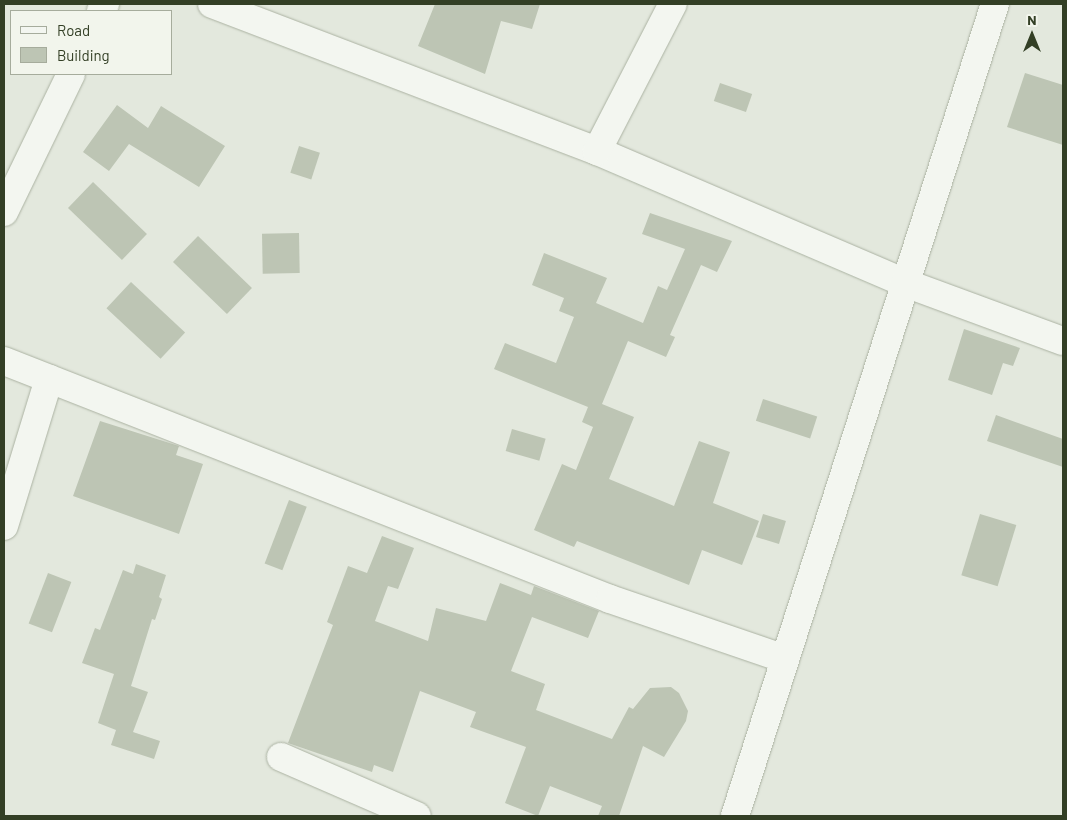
<!DOCTYPE html>
<style>
body{margin:0}
#map{position:relative;width:1067px;height:820px;overflow:hidden;background:#e3e8dd;font-family:Barlow,sans-serif}
div>[style]{position:absolute}
.building>*{inset:0;background:#bdc5b4;transform-origin:0 0}
.roads{filter:drop-shadow(0 0 1px #abb2a2) drop-shadow(0 0 1px #abb2a2)}
.minor>*{height:28px;margin:-14px;padding:0 14px;transform-origin:14px;border-radius:14px;background:#f3f6f0}
span{translate:-50% -50%;white-space:nowrap;text-align:center;line-height:1.15;-webkit-text-stroke:4px #f2f5ec;paint-order:stroke}
.frame{position:absolute;inset:0;border:5px solid #333f25;pointer-events:none}
.legend{position:absolute;left:10px;top:10px;width:162px;height:65px;box-sizing:border-box;background:#f2f5ec;border:1px solid #a6ac9c;margin:0;padding:6px 9px;list-style:none;font-size:15px;color:#333f25}
.legend li{display:flex;align-items:center;gap:10px;height:25px}
.legend b{width:25px;border:1px solid #a6ac9c}
.north{position:absolute;left:1007px;top:10px;width:50px;height:50px;-webkit-text-stroke:4px #f2f5ec;paint-order:stroke;rotate:0deg;font-size:14px;font-weight:700;line-height:20px;text-align:center;color:#333f25}
.north::after{content:'';display:block;margin:auto;width:18px;height:22px;background:#333f25;clip-path:polygon(50% 0,100% 100%,50% 72%,0 100%)}
</style>
<div id="map">
<div class="building">
<div style="clip-path:polygon(435px 4px,540px 4px,532px 29px,501px 21px,485px 74px,418px 46px)"></div>
<div style="clip-path:polygon(1025px 73px,1063px 85px,1063px 145px,1007px 127px)"></div>
<div style="left:720px;top:83px;width:34px;height:19px;rotate:19deg"></div>
<div style="clip-path:polygon(117px 105px,148px 128px,161px 106px,225px 146px,199px 187px,129px 144px,109px 171px,83px 152px)"></div>
<div style="left:299px;top:146px;width:22px;height:28px;rotate:18deg"></div>
<div style="left:93px;top:182px;width:75px;height:36px;rotate:44deg"></div>
<div style="clip-path:polygon(650px 213px,732px 241px,717px 272px,701px 265px,670px 335px,675px 337px,666px 357px,628px 341px,602px 404px,634px 417px,609px 479px,674px 506px,699px 441px,730px 452px,713px 503px,759px 521px,742px 565px,702px 550px,689px 585px,577px 541px,574px 547px,534px 530px,562px 464px,576px 470px,593px 427px,582px 422px,588px 407px,494px 369px,505px 343px,556px 363px,574px 317px,559px 311px,564px 298px,532px 285px,544px 253px,607px 278px,596px 303px,643px 323px,658px 286px,667px 290px,685px 249px,642px 234px)"></div>
<div style="left:299px;top:233px;width:40px;height:37px;rotate:89deg"></div>
<div style="left:198px;top:236px;width:75px;height:36px;rotate:44deg"></div>
<div style="left:131px;top:282px;width:74px;height:36px;rotate:43deg"></div>
<div style="clip-path:polygon(964px 329px,1020px 348px,1013px 366px,1003px 363px,992px 395px,948px 380px)"></div>
<div style="left:763px;top:399px;width:57px;height:23px;rotate:18deg"></div>
<div style="clip-path:polygon(996px 415px,1063px 439px,1063px 467px,987px 441px)"></div>
<div style="clip-path:polygon(100px 421px,179px 446px,176px 455px,203px 464px,179px 534px,73px 496px)"></div>
<div style="left:512px;top:429px;width:35px;height:23px;rotate:16deg"></div>
<div style="left:289px;top:500px;width:19px;height:68px;rotate:21deg"></div>
<div style="left:763px;top:514px;width:24px;height:24px;rotate:17deg"></div>
<div style="left:980px;top:514px;width:38px;height:64px;rotate:17deg"></div>
<div style="clip-path:polygon(382px 536px,414px 548px,398px 589px,388px 586px,375px 621px,428px 641px,436px 608px,486px 621px,500px 583px,531px 595px,534px 586px,599px 611px,588px 638px,532px 617px,511px 671px,545px 684px,536px 710px,612px 739px,629px 707px,633px 709px,650px 688px,671px 687px,679px 693px,688px 711px,686px 721px,664px 757px,643px 746px,619px 816px,598px 816px,602px 806px,550px 786px,538px 816px,505px 803px,526px 747px,470px 727px,476px 712px,420px 691px,393px 772px,374px 765px,372px 772px,288px 743px,333px 625px,327px 622px,348px 566px,367px 573px)"></div>
<div style="clip-path:polygon(136px 564px,166px 575px,159px 597px,162px 599px,155px 620px,152px 619px,131px 686px,148px 692px,133px 732px,160px 741px,154px 759px,111px 745px,116px 730px,98px 723px,114px 674px,82px 663px,95px 628px,100px 630px,123px 570px,133px 574px)"></div>
<div style="left:48px;top:573px;width:25px;height:54px;rotate:21deg"></div>
</div>
<div class="roads">
<div class="minor">
<div style="left:212px;top:4px;width:412px;rotate:20.9deg"></div>
<div style="left:597px;top:151px;width:335px;rotate:23.2deg"></div>
<div style="left:905px;top:283px;width:168px;rotate:20.2deg"></div>
<div style="left:101px;top:11px;width:8px;rotate:-60deg"></div>
<div style="left:597px;top:151px;width:165px;rotate:-62.7deg"></div>
<div style="left:4px;top:212px;width:153px;rotate:-64.1deg"></div>
<div style="left:4px;top:361px;width:651px;rotate:21.44deg"></div>
<div style="left:610px;top:599px;width:185px;rotate:18.9deg"></div>
<div style="left:4px;top:526px;width:154px;rotate:-73deg"></div>
<div style="left:281px;top:757px;width:148px;rotate:23.5deg"></div>
<div style="left:735px;top:816px;width:853px;rotate:-72.25deg"></div>
</div>
</div>
<div class="frame"></div>
<ul class="legend">
<li><b style="height:6px;background:#f3f6f0"></b>Road</li>
<li><b style="height:14px;background:#bdc5b4"></b>Building</li>
</ul>
<div class="north">N</div>
</div>
